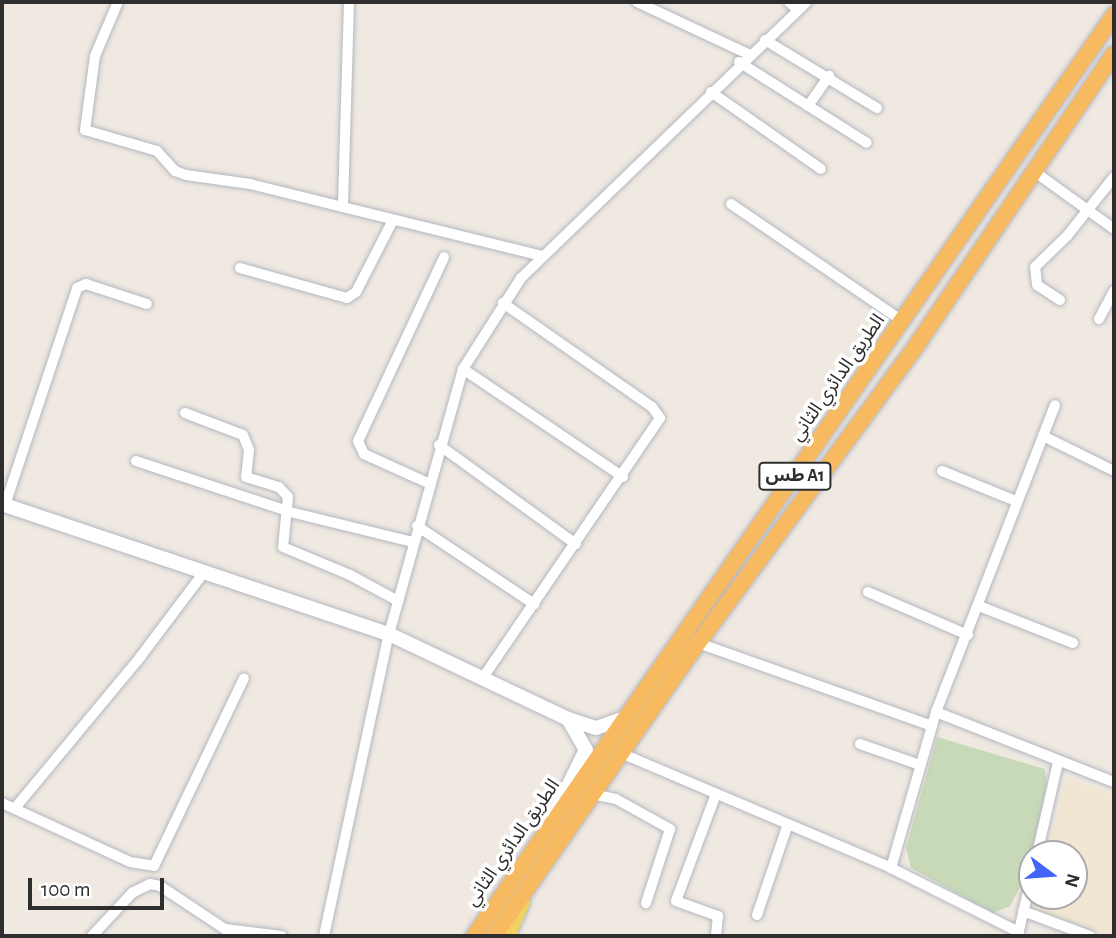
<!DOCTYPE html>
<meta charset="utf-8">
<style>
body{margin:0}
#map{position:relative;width:1116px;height:938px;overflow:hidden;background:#efe9e1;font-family:"Alegreya Sans","Noto Sans Arabic",sans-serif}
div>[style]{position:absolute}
.education>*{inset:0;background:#f0e6d1}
.cemetery>*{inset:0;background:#c8d9b8}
.roads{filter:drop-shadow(0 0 2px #b4b7c1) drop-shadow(0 0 2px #b4b7c1)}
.minor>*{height:10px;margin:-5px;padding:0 5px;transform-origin:5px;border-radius:5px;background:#fff}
.secondary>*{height:14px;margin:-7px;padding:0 7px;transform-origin:7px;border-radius:7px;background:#fff}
.primary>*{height:16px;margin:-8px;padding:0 8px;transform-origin:8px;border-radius:8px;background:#f2d163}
.trunk>*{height:16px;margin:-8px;padding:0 8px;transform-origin:8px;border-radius:8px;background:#f8ba60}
span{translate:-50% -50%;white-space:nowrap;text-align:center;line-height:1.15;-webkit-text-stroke:7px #fff;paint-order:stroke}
.shield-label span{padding:2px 5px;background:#fff;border:2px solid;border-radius:5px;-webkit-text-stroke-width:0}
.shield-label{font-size:18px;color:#2e2e2e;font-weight:700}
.street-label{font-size:19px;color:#2e2e2e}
.frame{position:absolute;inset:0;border:4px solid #2e2e2e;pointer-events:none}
.north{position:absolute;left:1018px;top:840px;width:70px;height:70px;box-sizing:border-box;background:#fff;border:2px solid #ababab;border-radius:50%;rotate:106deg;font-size:19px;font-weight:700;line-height:28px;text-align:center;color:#2e2e2e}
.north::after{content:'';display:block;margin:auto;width:24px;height:32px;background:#4264fb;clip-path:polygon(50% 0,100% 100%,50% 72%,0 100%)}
.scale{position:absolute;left:28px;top:878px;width:136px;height:32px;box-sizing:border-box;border:4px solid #2e2e2e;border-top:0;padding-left:9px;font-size:21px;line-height:24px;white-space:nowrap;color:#2e2e2e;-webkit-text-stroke:5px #fff;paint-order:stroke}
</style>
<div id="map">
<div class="education">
<div style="clip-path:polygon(1067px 777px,1114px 795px,1114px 936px,1031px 909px,1035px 896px,1074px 896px,1074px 854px,1046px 854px)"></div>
</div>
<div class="cemetery">
<div style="clip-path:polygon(937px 737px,1045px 769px,1047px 786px,1027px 874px,1010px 906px,993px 913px,911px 868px,906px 848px)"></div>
</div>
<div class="roads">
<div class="minor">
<div style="left:118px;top:2px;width:59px;rotate:113.1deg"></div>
<div style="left:95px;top:56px;width:75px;rotate:97.7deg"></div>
<div style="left:85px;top:130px;width:75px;rotate:16.3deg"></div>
<div style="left:157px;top:151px;width:27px;rotate:48deg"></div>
<div style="left:175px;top:171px;width:12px;rotate:20deg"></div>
<div style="left:186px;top:175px;width:65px;rotate:8deg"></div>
<div style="left:250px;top:184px;width:96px;rotate:13.9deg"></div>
<div style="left:349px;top:2px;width:205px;rotate:91.7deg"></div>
<div style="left:343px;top:207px;width:205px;rotate:13.8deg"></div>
<div style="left:637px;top:2px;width:125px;rotate:25.1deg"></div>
<div style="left:789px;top:2px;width:12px;rotate:42deg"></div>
<div style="left:765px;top:40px;width:131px;rotate:31.3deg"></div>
<div style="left:739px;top:62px;width:151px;rotate:32.3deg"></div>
<div style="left:711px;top:92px;width:134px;rotate:35deg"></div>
<div style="left:808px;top:106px;width:37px;rotate:-55deg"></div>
<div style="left:1035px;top:172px;width:97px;rotate:35.8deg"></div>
<div style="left:731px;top:204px;width:209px;rotate:34.3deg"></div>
<div style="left:240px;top:268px;width:111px;rotate:15.7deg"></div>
<div style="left:347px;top:298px;width:11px;rotate:-34deg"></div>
<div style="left:356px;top:292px;width:81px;rotate:-62.8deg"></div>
<div style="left:1060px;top:300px;width:27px;rotate:-147deg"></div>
<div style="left:1037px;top:285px;width:18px;rotate:-96deg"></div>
<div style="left:1035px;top:267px;width:45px;rotate:-44.1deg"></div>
<div style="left:1067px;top:236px;width:75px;rotate:-51.5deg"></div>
<div style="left:1099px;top:319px;width:32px;rotate:-62deg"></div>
<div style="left:463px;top:369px;width:193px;rotate:34deg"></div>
<div style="left:185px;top:413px;width:62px;rotate:20.8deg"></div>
<div style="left:243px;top:435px;width:16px;rotate:68deg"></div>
<div style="left:249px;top:450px;width:27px;rotate:96deg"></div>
<div style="left:246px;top:477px;width:34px;rotate:17deg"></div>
<div style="left:279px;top:487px;width:13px;rotate:48deg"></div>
<div style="left:288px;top:497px;width:50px;rotate:95.7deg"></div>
<div style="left:283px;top:547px;width:73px;rotate:22.7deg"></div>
<div style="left:350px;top:575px;width:55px;rotate:28.4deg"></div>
<div style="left:1043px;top:436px;width:79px;rotate:26.2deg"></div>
<div style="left:439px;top:445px;width:169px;rotate:35.9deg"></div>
<div style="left:136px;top:461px;width:162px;rotate:18.3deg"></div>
<div style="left:290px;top:512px;width:127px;rotate:13.7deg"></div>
<div style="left:942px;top:471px;width:80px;rotate:22.1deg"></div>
<div style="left:428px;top:483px;width:70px;rotate:-155.6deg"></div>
<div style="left:364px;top:454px;width:14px;rotate:-115deg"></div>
<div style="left:358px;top:441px;width:203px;rotate:-64.9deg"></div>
<div style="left:5px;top:505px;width:229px;rotate:-71.6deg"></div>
<div style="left:77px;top:288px;width:10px;rotate:-24deg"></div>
<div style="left:86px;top:284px;width:64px;rotate:18.2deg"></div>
<div style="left:417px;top:526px;width:141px;rotate:33.7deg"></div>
<div style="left:868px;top:592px;width:109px;rotate:23.3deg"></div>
<div style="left:979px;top:606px;width:101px;rotate:21.5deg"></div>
<div style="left:698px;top:643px;width:248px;rotate:19.5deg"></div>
<div style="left:482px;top:679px;width:316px;rotate:-55.7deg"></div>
<div style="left:660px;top:418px;width:14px;rotate:-126deg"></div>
<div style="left:652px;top:407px;width:182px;rotate:-145.1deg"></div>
<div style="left:936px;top:712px;width:191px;rotate:21.5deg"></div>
<div style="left:860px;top:744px;width:64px;rotate:19.3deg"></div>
<div style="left:623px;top:754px;width:291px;rotate:23deg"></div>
<div style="left:891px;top:868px;width:143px;rotate:26.6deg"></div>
<div style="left:716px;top:794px;width:114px;rotate:110.5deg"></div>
<div style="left:676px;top:901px;width:45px;rotate:19.7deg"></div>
<div style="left:718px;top:916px;width:20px;rotate:96deg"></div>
<div style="left:597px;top:795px;width:19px;rotate:12deg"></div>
<div style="left:616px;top:799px;width:62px;rotate:29.1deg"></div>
<div style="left:670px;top:829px;width:78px;rotate:108deg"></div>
<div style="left:2px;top:803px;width:141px;rotate:24.7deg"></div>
<div style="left:130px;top:862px;width:24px;rotate:9deg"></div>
<div style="left:154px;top:866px;width:208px;rotate:-64.4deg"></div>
<div style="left:15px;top:808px;width:197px;rotate:-50.3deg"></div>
<div style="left:141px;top:656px;width:106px;rotate:-53deg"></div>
<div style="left:1037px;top:854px;width:94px;rotate:-77.1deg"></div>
<div style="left:891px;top:868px;width:162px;rotate:-73.9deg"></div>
<div style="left:936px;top:712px;width:329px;rotate:-68.8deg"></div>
<div style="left:1023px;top:911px;width:72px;rotate:20.5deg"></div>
<div style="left:757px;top:915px;width:96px;rotate:-71.2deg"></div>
<div style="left:1018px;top:935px;width:63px;rotate:-77.1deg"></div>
<div style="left:92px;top:936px;width:59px;rotate:-47.1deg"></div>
<div style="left:132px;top:893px;width:20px;rotate:-27deg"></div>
<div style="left:150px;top:884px;width:10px;rotate:11deg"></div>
<div style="left:160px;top:886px;width:78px;rotate:33.5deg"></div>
<div style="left:225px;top:929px;width:57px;rotate:7deg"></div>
<div style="left:324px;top:936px;width:309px;rotate:-77.9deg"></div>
<div style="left:389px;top:634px;width:275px;rotate:-74.4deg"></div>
<div style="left:463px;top:369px;width:108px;rotate:-57.5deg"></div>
<div style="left:521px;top:278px;width:397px;rotate:-44deg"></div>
</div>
<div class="secondary">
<div style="left:2px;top:504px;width:408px;rotate:18.6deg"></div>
<div style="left:389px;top:634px;width:198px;rotate:25.4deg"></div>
<div style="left:568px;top:719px;width:29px;rotate:18deg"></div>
<div style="left:596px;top:728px;width:28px;rotate:-19deg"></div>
<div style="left:551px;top:821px;width:79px;rotate:-63.8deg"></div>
<div style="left:586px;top:750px;width:36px;rotate:-120deg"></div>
</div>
<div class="primary">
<div style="left:507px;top:936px;width:36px;rotate:-66deg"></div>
</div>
<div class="trunk">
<div style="left:474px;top:936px;width:1122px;rotate:-55.2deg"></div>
<div style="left:494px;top:936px;width:357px;rotate:-55.2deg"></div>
<div style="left:698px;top:643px;width:372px;rotate:-53.7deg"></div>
<div style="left:918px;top:343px;width:349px;rotate:-55.9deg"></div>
</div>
</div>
<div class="shield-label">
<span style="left:795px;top:476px">طس A1</span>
</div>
<div class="street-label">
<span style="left:838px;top:378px;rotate:-55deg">الطريق الدائري الثاني</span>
<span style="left:513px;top:843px;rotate:-55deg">الطريق الدائري الثاني</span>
</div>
<div class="frame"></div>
<div class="north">N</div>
<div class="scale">100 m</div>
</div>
